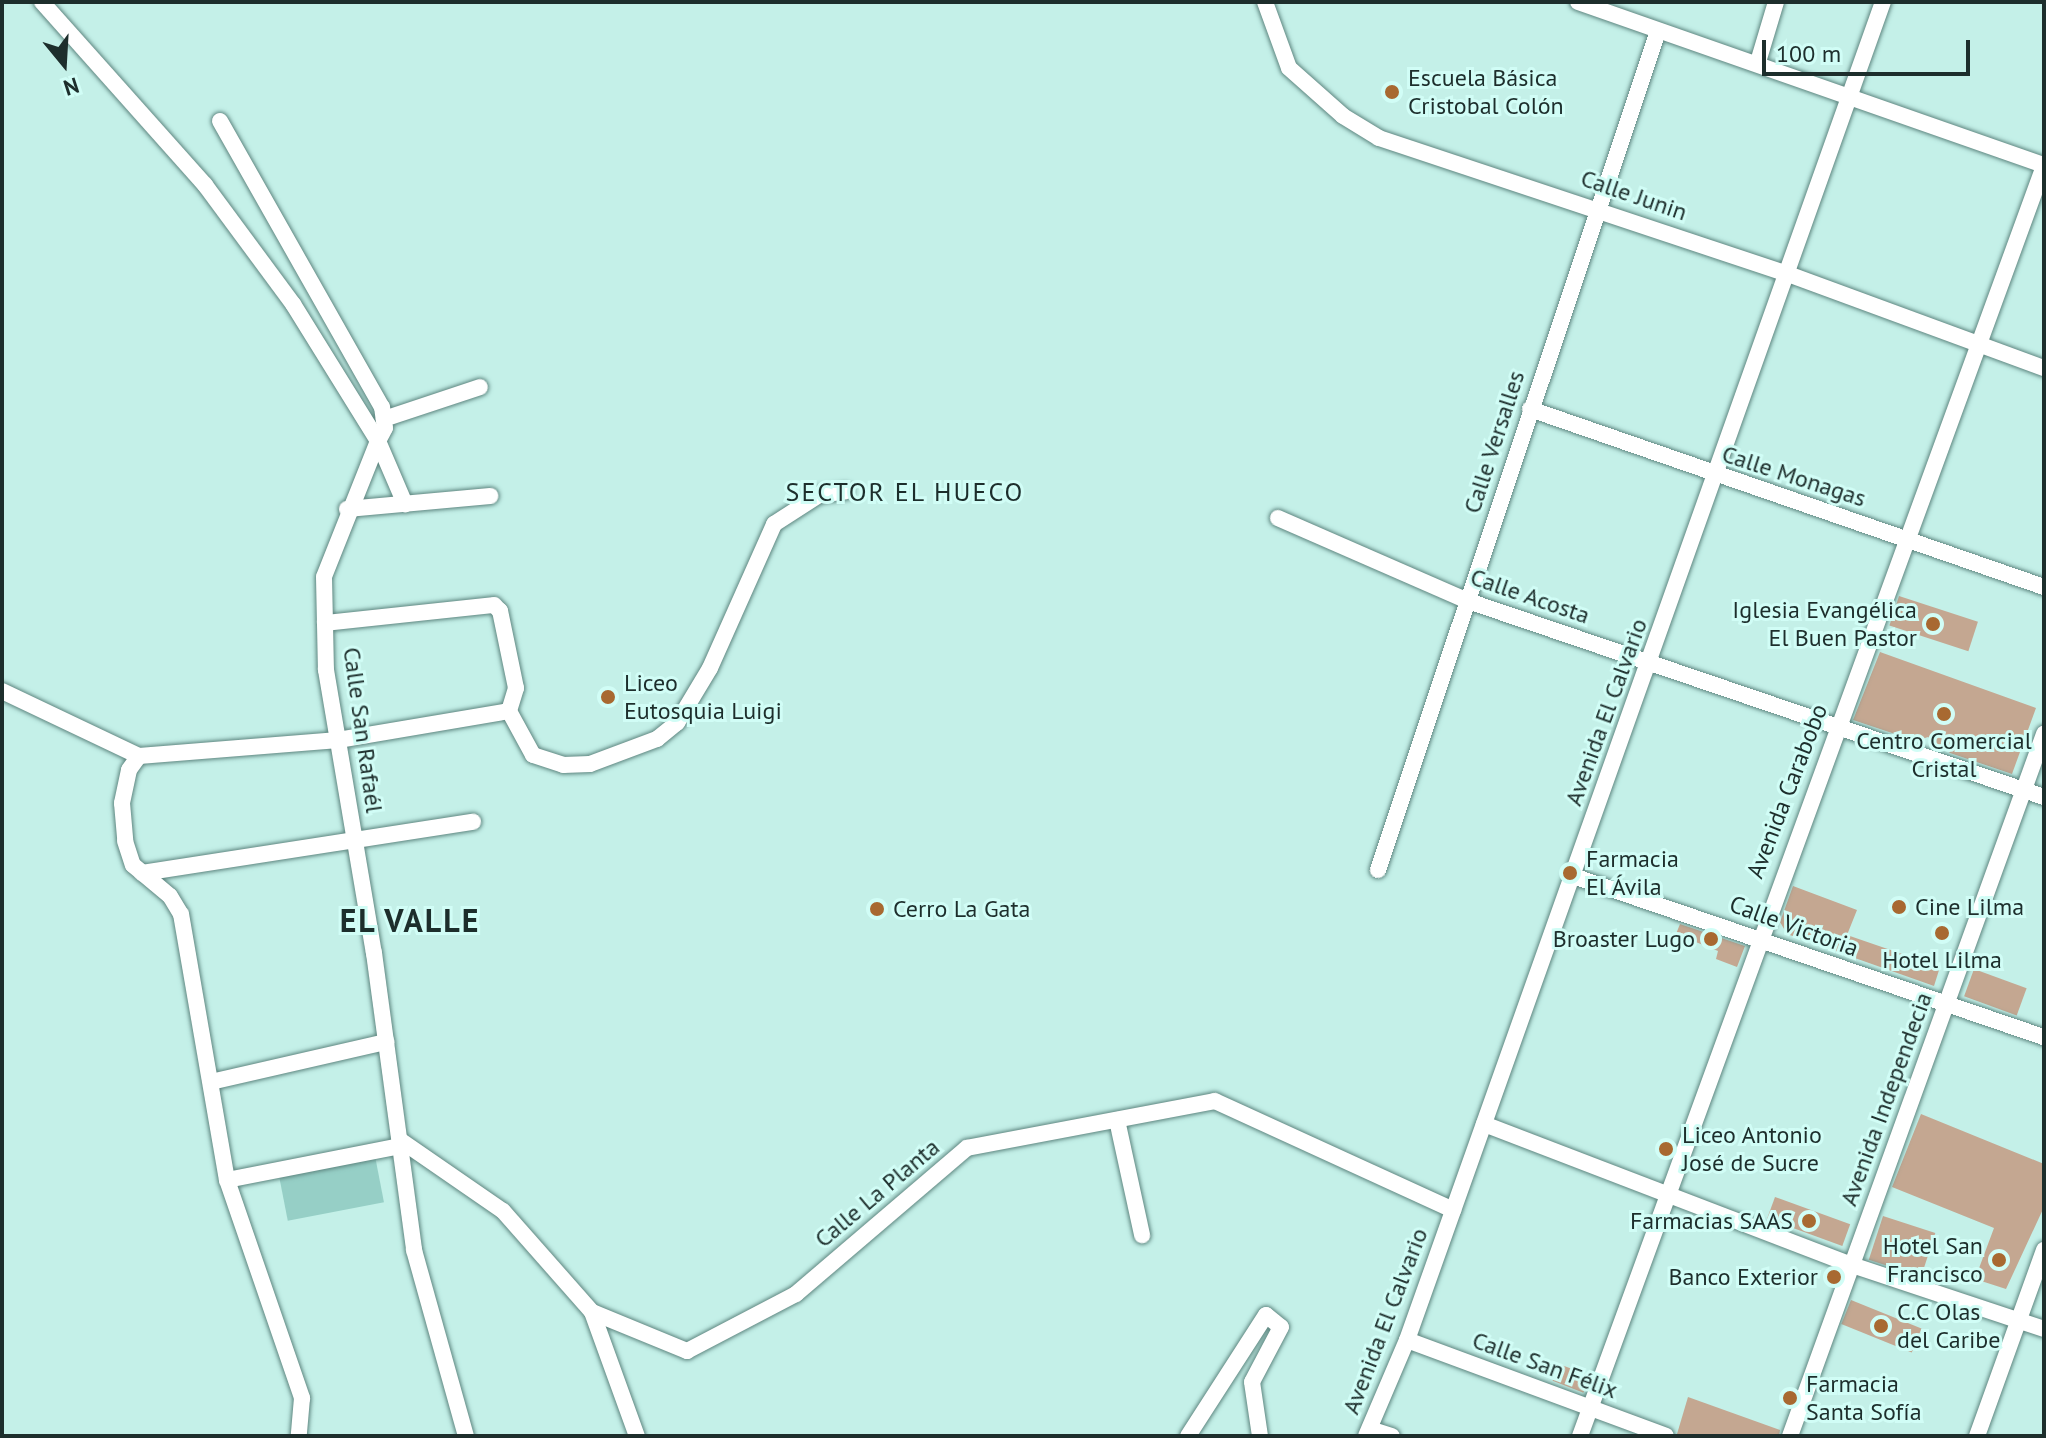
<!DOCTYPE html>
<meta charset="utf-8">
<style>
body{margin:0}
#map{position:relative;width:2046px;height:1438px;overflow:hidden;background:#c4f0e8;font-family:"PT Sans",sans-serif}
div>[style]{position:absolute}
.green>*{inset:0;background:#96cfc6;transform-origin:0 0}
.building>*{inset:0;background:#c4a791;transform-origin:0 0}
.roads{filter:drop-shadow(0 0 2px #5e8680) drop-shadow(0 0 2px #5e8680)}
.street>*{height:16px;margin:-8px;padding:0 8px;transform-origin:8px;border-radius:8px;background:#fff}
.dots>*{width:22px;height:22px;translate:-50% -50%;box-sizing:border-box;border:4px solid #d1fdf6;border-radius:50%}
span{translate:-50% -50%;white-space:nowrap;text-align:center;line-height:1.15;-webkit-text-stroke:6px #d1fdf6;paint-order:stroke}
.poi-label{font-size:24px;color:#1d2e2c}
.left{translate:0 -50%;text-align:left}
.right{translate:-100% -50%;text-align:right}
.street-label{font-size:24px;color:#1d2e2c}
.neighbourhood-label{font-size:26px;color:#1d2e2c;letter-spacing:2px}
.district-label{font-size:32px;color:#1d2e2c;font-weight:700;letter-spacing:2px}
.frame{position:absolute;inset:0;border:4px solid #1d2e2c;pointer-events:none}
.north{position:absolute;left:24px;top:24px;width:80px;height:80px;-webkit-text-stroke:6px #d1fdf6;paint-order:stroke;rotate:162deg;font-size:22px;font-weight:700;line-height:32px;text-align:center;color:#1d2e2c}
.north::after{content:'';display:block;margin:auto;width:28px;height:36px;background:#1d2e2c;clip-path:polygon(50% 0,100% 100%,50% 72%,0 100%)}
.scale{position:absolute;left:1762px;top:40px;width:208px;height:36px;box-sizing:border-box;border:4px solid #1d2e2c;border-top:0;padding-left:10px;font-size:24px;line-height:28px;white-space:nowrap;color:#1d2e2c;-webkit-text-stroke:6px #d1fdf6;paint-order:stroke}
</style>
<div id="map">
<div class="green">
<div style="left:375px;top:1156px;width:47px;height:98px;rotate:79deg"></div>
</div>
<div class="building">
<div style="left:1899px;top:596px;width:83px;height:31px;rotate:18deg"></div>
<div style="clip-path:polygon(1880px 652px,2036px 708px,2012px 774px,1950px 753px,1928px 737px,1916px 741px,1853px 720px)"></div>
<div style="clip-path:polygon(1793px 886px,1857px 910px,1847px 935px,1940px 967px,1934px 986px,1787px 934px,1780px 922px)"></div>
<div style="clip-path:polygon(1680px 924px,1745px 946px,1737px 967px,1716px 959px,1718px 951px,1676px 934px)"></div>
<div style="left:1974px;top:969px;width:56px;height:29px;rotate:20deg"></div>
<div style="clip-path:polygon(1921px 1114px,2044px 1164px,2044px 1207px,2006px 1289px,1975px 1279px,1994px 1228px,1892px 1187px)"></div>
<div style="left:1775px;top:1197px;width:80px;height:23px;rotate:20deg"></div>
<div style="left:1883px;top:1216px;width:55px;height:46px;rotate:18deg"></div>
<div style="left:1851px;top:1300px;width:76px;height:26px;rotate:22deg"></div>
<div style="left:1559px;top:1364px;width:33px;height:18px;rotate:21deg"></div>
<div style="clip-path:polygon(1688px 1397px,1780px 1430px,1779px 1436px,1677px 1434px)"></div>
</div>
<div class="roads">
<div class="street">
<div style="left:42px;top:2px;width:245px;rotate:48.3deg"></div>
<div style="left:205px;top:185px;width:148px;rotate:53.5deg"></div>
<div style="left:293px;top:304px;width:161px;rotate:58.2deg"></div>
<div style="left:378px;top:441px;width:146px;rotate:111.7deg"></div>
<div style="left:324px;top:577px;width:93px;rotate:88.8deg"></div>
<div style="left:326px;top:670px;width:287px;rotate:80.4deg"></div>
<div style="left:374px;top:953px;width:300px;rotate:82.3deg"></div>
<div style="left:414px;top:1250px;width:193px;rotate:74.4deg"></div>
<div style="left:1265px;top:2px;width:70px;rotate:70deg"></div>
<div style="left:1289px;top:68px;width:72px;rotate:41.6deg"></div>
<div style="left:1343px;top:116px;width:42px;rotate:31.4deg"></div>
<div style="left:1379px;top:138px;width:431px;rotate:18.4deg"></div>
<div style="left:1788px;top:274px;width:273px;rotate:20.2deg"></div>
<div style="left:1578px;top:2px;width:494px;rotate:19.3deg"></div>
<div style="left:1758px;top:62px;width:63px;rotate:-73.3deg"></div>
<div style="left:220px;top:121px;width:329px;rotate:60.5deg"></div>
<div style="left:382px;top:407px;width:21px;rotate:82deg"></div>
<div style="left:385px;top:428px;width:15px;rotate:118deg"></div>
<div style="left:378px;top:441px;width:69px;rotate:66.8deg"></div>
<div style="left:1530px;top:409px;width:544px;rotate:19.1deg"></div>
<div style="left:384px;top:419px;width:101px;rotate:-18.4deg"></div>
<div style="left:347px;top:509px;width:144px;rotate:-5.2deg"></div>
<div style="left:1278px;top:518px;width:207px;rotate:23.6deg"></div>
<div style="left:1468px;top:601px;width:608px;rotate:18.79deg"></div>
<div style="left:2px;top:691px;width:152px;rotate:25.4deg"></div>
<div style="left:139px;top:756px;width:200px;rotate:-4.6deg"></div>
<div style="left:338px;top:740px;width:173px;rotate:-9.6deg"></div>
<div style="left:509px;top:711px;width:24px;rotate:-73deg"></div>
<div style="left:516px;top:688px;width:79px;rotate:-101.7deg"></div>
<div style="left:500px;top:611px;width:8px;rotate:-135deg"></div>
<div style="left:494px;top:605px;width:170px;rotate:173.9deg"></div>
<div style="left:509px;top:711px;width:50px;rotate:61.4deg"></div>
<div style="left:533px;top:755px;width:32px;rotate:18deg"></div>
<div style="left:563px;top:765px;width:27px;rotate:-2deg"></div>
<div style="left:590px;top:764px;width:72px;rotate:-20.5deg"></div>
<div style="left:657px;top:739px;width:26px;rotate:-39deg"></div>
<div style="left:677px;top:723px;width:64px;rotate:-59deg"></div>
<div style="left:710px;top:668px;width:158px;rotate:-66deg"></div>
<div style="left:774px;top:524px;width:54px;rotate:-32.8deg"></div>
<div style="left:819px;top:495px;width:27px;rotate:-8deg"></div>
<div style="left:139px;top:756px;width:17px;rotate:126deg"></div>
<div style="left:129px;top:770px;width:34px;rotate:102deg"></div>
<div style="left:122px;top:803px;width:38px;rotate:85deg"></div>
<div style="left:125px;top:841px;width:25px;rotate:72deg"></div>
<div style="left:133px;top:865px;width:48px;rotate:40deg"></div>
<div style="left:170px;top:896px;width:21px;rotate:59deg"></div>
<div style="left:181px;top:914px;width:270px;rotate:80.2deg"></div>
<div style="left:227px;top:1180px;width:231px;rotate:71deg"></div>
<div style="left:302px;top:1398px;width:38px;rotate:95deg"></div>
<div style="left:1378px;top:870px;width:884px;rotate:-71.54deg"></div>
<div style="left:142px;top:873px;width:335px;rotate:-8.8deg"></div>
<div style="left:1573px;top:876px;width:498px;rotate:18.9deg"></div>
<div style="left:211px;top:1082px;width:180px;rotate:-12.9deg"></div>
<div style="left:1117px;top:1120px;width:118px;rotate:77.7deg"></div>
<div style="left:1484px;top:1124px;width:394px;rotate:21deg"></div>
<div style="left:1852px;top:1265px;width:202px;rotate:18.4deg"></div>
<div style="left:400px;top:1140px;width:125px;rotate:34.6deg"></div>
<div style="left:503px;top:1211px;width:135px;rotate:48.6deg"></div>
<div style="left:592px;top:1312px;width:103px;rotate:22.3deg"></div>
<div style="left:687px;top:1351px;width:123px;rotate:-27.6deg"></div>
<div style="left:796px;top:1294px;width:225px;rotate:-40.5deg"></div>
<div style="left:967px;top:1148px;width:252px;rotate:-10.7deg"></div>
<div style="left:1215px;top:1101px;width:262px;rotate:24.6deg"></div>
<div style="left:227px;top:1180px;width:176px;rotate:-11.1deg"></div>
<div style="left:592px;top:1312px;width:132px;rotate:70.1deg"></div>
<div style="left:1407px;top:1340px;width:276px;rotate:20.3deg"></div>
<div style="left:1370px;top:1429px;width:23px;rotate:18deg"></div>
<div style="left:1188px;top:1436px;width:144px;rotate:-57.2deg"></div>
<div style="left:1266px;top:1315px;width:19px;rotate:39deg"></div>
<div style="left:1281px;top:1327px;width:62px;rotate:117.8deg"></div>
<div style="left:1252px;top:1382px;width:55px;rotate:81.6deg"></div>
<div style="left:1366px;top:1436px;width:104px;rotate:-66.9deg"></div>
<div style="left:1407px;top:1340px;width:1420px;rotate:-70.42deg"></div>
<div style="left:1580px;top:1436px;width:1352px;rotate:-69.93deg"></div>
<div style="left:1790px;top:1436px;width:747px;rotate:-70.11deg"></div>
<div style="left:1977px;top:1436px;width:198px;rotate:-70.2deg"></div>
</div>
</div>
<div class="dots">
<div style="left:1392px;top:92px;background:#a86931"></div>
<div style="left:1933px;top:624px;background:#a86931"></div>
<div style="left:608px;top:697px;background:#a86931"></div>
<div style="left:1944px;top:714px;background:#a86931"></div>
<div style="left:1570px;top:873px;background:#a86931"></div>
<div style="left:1899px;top:907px;background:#a86931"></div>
<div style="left:877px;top:909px;background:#a86931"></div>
<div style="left:1942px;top:933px;background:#a86931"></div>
<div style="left:1711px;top:939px;background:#a86931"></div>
<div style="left:1666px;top:1149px;background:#a86931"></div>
<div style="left:1809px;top:1221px;background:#a86931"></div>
<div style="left:1999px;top:1260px;background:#a86931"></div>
<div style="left:1834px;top:1277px;background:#a86931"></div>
<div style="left:1881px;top:1326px;background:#a86931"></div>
<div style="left:1790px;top:1398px;background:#a86931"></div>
</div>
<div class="poi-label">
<span class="left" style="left:1408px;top:92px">Escuela Básica<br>Cristobal Colón</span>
<span class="right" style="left:1917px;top:624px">Iglesia Evangélica<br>El Buen Pastor</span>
<span class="left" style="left:624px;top:697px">Liceo<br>Eutosquia Luigi</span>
<span style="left:1944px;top:755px">Centro Comercial<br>Cristal</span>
<span class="left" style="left:1586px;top:873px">Farmacia<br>El Ávila</span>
<span class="left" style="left:1915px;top:907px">Cine Lilma</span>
<span class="left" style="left:893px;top:909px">Cerro La Gata</span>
<span class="right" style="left:1695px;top:939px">Broaster Lugo</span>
<span style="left:1942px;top:960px">Hotel Lilma</span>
<span class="left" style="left:1682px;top:1149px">Liceo Antonio<br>José de Sucre</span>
<span class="right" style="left:1793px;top:1221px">Farmacias SAAS</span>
<span class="right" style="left:1983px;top:1260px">Hotel San<br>Francisco</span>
<span class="right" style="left:1818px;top:1277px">Banco Exterior</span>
<span class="left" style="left:1897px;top:1326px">C.C Olas<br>del Caribe</span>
<span class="left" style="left:1806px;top:1398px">Farmacia<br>Santa Sofía</span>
</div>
<div class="street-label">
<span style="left:1634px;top:195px;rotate:19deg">Calle Junin</span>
<span style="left:1494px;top:442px;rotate:-72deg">Calle Versalles</span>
<span style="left:1794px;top:476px;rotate:18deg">Calle Monagas</span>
<span style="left:1530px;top:596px;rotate:19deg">Calle Acosta</span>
<span style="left:1606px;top:712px;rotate:-70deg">Avenida El Calvario</span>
<span style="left:363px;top:730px;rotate:82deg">Calle San Rafaél</span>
<span style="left:1787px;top:791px;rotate:-69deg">Avenida Carabobo</span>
<span style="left:1794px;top:926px;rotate:20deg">Calle Victoria</span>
<span style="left:1886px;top:1099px;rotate:-70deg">Avenida Independecia</span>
<span style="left:877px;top:1193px;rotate:-40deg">Calle La Planta</span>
<span style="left:1385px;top:1321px;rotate:-69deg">Avenida El Calvario</span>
<span style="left:1545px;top:1365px;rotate:20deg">Calle San Félix</span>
</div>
<div class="neighbourhood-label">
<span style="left:905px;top:492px">SECTOR EL HUECO</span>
</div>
<div class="district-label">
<span style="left:410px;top:920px">EL VALLE</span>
</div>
<div class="frame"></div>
<div class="north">N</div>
<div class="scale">100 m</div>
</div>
